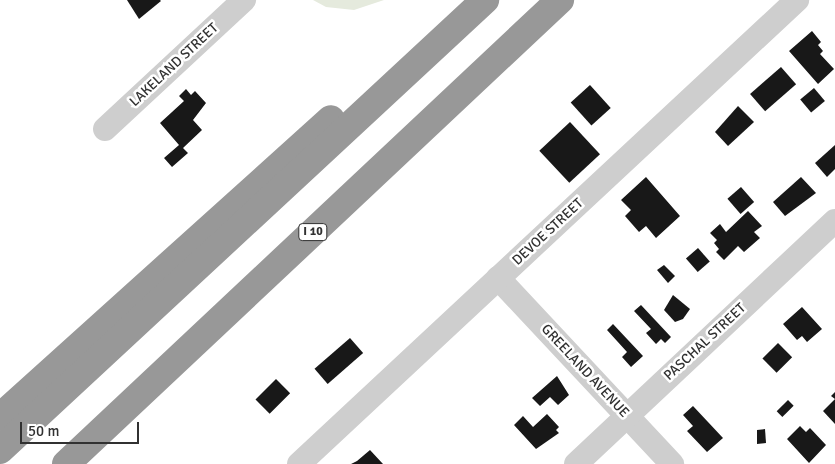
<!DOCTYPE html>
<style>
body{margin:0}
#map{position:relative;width:835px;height:464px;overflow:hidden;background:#fff;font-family:Signika,sans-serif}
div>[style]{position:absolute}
.green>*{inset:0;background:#e5eadd}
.building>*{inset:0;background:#181818;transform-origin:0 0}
.minor>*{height:24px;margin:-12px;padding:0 12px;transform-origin:12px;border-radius:12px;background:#cecece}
.highway>*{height:28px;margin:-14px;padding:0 14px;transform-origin:14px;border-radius:14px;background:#989898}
span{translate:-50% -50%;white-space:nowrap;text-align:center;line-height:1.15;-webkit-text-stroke:5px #fff;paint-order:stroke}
.shield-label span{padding:1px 4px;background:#fff;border:1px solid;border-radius:4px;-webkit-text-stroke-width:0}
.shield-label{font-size:12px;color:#313131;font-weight:700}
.street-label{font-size:14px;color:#313131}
.scale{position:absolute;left:20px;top:422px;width:119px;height:22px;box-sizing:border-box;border:2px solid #313131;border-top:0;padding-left:6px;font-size:15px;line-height:18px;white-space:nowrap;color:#313131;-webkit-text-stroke:4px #fff;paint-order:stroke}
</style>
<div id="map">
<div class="green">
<div style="clip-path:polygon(313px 0,384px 0,354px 10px,326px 7px)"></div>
</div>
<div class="building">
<div style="clip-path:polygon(127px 0,160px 0,161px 1px,139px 19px)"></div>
<div style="clip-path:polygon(812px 31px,821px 42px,818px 45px,823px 51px,820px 54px,834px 69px,818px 84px,789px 51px)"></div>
<div style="left:781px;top:67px;width:23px;height:41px;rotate:49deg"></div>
<div style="left:590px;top:85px;width:31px;height:26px;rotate:48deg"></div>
<div style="left:814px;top:88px;width:17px;height:18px;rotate:50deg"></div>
<div style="clip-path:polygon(186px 89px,191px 95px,195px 91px,206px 103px,193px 120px,202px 130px,183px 148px,188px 153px,172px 167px,164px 158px,179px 145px,160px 123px,184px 101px,179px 96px)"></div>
<div style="clip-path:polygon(738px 106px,754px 122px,728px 146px,715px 132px)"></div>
<div style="left:570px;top:122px;width:44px;height:42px;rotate:47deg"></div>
<div style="clip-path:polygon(835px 145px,835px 169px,827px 177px,815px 163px)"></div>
<div style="clip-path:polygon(646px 177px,680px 216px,656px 238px,646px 226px,639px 232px,625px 216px,631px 210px,621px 200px)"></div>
<div style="clip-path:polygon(801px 177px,816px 193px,785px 216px,773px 202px)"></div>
<div style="left:741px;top:187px;width:20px;height:18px;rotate:49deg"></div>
<div style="clip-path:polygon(748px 211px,762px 226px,754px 232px,760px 238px,744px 252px,738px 246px,724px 260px,716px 252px,719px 249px,714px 243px,717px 240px,710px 233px,720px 224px,726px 232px)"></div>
<div style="left:698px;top:248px;width:18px;height:16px;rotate:49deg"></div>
<div style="clip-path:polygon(664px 265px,675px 276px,668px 283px,657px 270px)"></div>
<div style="clip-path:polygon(673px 295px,690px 309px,683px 319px,675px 322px,664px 310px)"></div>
<div style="clip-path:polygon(641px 305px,671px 337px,665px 343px,661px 339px,656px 344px,646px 333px,651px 329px,634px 311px)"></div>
<div style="clip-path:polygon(802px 307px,822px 329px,807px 342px,802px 336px,797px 340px,783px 324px)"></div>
<div style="clip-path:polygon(613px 324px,643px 356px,631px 367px,622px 357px,627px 352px,607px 330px)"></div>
<div style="left:350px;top:338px;width:20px;height:47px;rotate:49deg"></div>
<div style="left:778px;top:343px;width:20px;height:22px;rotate:45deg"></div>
<div style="clip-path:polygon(557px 376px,569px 395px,558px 405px,550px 397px,540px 406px,532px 398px)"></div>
<div style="left:276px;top:379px;width:20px;height:29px;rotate:45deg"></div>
<div style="clip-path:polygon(835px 392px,835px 424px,823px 411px,835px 399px,831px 396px)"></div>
<div style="left:788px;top:400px;width:8px;height:16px;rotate:45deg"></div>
<div style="clip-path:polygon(693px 406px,723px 438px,707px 452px,687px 431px,693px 426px,683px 415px)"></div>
<div style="clip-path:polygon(547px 414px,559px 427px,556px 430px,559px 433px,536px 449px,514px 425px,523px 416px,533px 427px)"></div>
<div style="clip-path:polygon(800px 426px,806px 432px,810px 428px,826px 445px,809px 463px,787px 439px)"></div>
<div style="clip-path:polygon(765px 429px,766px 443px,757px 444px,757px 430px)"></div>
<div style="clip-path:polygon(370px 450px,383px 464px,351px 464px,357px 461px)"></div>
</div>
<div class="minor">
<div style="left:105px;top:129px;width:190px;rotate:-42.9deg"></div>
<div style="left:498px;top:278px;width:255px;rotate:46.9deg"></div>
<div style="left:299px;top:464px;width:681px;rotate:-42.98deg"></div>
<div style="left:576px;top:464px;width:355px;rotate:-43.2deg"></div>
</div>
<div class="highway">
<div style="left:0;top:417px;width:445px;rotate:-42deg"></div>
<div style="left:0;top:450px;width:662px;rotate:-42.86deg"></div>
<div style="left:66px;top:464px;width:678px;rotate:-43.21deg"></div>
</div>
<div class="shield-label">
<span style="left:313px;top:232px">I 10</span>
</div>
<div class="street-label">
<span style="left:174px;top:65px;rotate:-43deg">LAKELAND STREET</span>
<span style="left:548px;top:232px;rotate:-43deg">DEVOE STREET</span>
<span style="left:705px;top:342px;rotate:-43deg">PASCHAL STREET</span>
<span style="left:585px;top:371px;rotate:47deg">GREELAND AVENUE</span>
</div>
<div class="scale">50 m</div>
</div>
